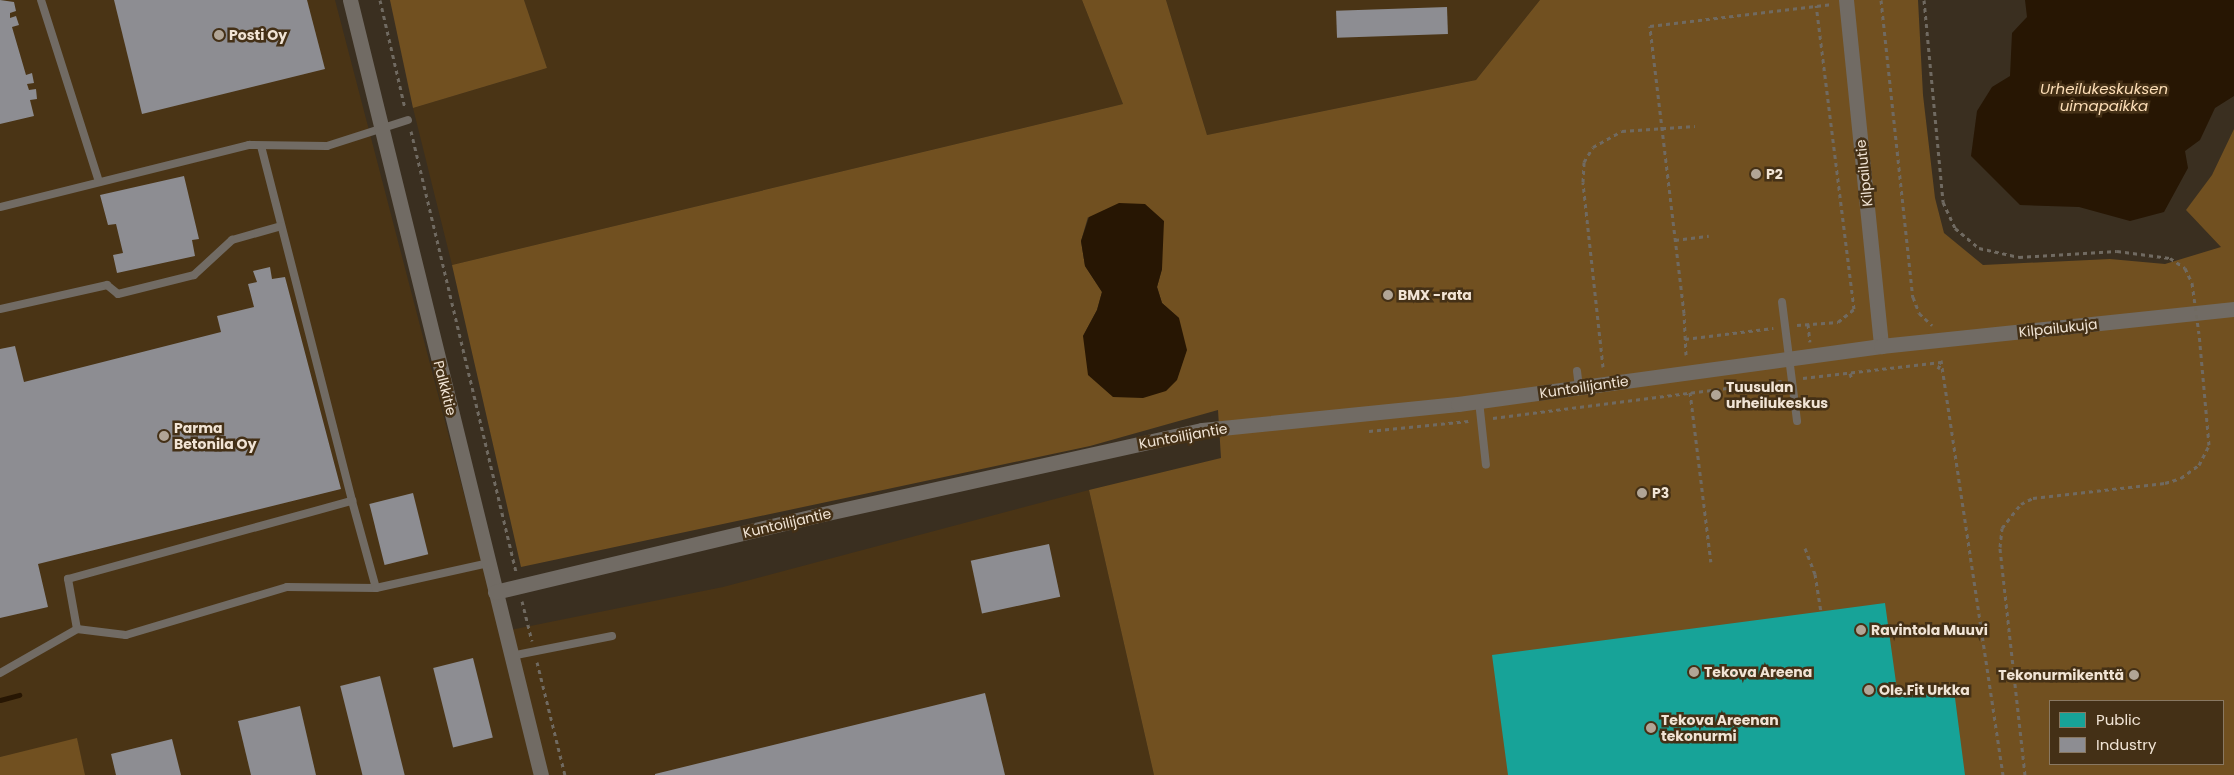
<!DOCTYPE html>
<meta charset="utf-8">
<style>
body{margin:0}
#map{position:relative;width:2234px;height:775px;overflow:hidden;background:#3a2f20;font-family:Poppins,sans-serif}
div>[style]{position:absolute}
.built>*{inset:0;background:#4a3415}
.green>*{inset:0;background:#715020}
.water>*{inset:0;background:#271603}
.public>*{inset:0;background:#17a398}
.industry>*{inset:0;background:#8d8d92;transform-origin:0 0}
.stream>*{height:5px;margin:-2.5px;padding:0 2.5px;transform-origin:2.5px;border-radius:2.5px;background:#271603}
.path>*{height:3px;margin-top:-1.5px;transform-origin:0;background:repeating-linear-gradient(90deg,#706a61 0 4px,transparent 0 8px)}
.lane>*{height:8px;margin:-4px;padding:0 4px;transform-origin:4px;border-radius:4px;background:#716b64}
.street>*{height:15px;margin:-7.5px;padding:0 7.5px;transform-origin:7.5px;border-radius:7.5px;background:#716b64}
.path-bridge>*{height:3px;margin-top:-1.5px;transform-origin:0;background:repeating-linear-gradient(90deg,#706a61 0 4px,transparent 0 8px)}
.dots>*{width:14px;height:14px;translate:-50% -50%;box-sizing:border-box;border:2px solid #443016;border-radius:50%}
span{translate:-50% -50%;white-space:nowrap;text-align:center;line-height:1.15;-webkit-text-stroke:5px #443016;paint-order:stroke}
.poi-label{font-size:14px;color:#f1e4d5;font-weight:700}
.left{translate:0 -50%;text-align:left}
.right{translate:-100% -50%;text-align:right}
.street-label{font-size:14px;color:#f1e4d5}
.water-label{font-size:15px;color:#fddeb7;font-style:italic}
.legend{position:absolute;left:2049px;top:700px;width:175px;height:65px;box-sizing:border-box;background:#443016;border:1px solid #897862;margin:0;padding:6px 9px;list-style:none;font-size:15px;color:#f1e4d5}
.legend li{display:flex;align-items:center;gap:10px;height:25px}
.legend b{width:25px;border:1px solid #897862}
</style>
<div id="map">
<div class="built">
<div style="clip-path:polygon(0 0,335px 0,500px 632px,723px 587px,1089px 490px,1154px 775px,85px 775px,77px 739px,0 757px)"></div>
<div style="clip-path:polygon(524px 0,1082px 0,1123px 104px,452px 265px,413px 108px,547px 68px)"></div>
<div style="clip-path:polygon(1166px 0,1540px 0,1476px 80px,1207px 135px)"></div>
</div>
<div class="green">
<div style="clip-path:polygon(390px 0,524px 0,547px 68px,413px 108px)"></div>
<div style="clip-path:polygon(evenodd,1082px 0,1166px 0,1207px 135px,1476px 80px,1540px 0,1918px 0,1923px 95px,1935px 198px,1944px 233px,1983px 265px,2110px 259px,2165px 264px,2221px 247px,2186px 210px,2212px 175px,2234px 129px,2234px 775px,1154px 775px,1089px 490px,1221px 458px,1218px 410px,1090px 446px,521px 567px,452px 265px,1123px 104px,1082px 0,1088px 217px,1162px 269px,1157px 287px,1162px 303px,1179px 318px,1083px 336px,1097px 310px,1102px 292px,1085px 266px,1081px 241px,1088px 217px,1082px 0,2050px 701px,2223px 701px,2223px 764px,2050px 764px,2050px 701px)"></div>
<div style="clip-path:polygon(77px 738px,85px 775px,0 775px,0 757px)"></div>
</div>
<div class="water">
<div style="clip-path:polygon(2025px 0,2234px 0,2234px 96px,2215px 108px,2200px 140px,2185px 151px,2188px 168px,2164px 212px,2130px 221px,2079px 207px,2020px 205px,1971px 156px,1977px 111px,1992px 87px,2010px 76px,2012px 33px,2027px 17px)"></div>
<div style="clip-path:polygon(1119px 203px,1145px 204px,1164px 221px,1162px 269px,1157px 287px,1162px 303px,1179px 318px,1187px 350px,1177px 380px,1166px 391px,1143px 398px,1113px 397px,1088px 375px,1083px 336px,1097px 310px,1102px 292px,1085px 266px,1081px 241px,1089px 217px)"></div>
</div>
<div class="public">
<div style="clip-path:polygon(1885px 603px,1898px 697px,1954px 690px,1965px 775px,1508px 775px,1492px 655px)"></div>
</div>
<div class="industry">
<div style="clip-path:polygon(0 0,14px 2px,16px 11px,10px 13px,10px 18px,16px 16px,19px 25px,12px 27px,26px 75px,32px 73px,34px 83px,27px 84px,29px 90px,36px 89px,37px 99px,30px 100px,34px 116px,0 124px)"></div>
<div style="clip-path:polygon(114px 0,307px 0,325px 69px,142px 114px)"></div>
<div style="left:1447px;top:7px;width:27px;height:111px;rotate:88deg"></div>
<div style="clip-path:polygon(184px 176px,199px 239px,192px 240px,195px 256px,117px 273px,113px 255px,123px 253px,116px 224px,108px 225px,100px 195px)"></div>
<div style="clip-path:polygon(270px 267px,272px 279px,285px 277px,341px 489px,38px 564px,48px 607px,0 618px,0 349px,15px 346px,24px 382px,221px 332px,217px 316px,254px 307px,248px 284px,257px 282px,253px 271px)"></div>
<div style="left:413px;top:493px;width:63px;height:45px;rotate:76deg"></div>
<div style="left:1049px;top:544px;width:54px;height:80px;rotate:78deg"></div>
<div style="left:473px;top:658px;width:82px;height:41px;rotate:76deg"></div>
<div style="left:380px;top:676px;width:102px;height:41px;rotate:76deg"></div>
<div style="clip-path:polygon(985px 693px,1005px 775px,655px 775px,655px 774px)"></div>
<div style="clip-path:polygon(300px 706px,316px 775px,251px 775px,238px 721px)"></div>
<div style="clip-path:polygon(172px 739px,181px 775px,116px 775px,111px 754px)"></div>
</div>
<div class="stream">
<div style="left:0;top:700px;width:20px;rotate:-15deg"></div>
</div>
<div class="path">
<div style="left:380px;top:0;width:111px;rotate:77deg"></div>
<div style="left:1881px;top:0;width:299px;rotate:83.9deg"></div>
<div style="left:1913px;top:297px;width:17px;rotate:69deg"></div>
<div style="left:1919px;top:313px;width:18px;rotate:43deg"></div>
<div style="left:1924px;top:0;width:203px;rotate:84.6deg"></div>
<div style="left:1943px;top:202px;width:29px;rotate:65deg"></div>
<div style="left:1955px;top:228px;width:31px;rotate:40deg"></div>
<div style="left:1979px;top:248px;width:41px;rotate:12.7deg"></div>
<div style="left:2019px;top:257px;width:98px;rotate:-3.5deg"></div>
<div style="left:2117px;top:251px;width:53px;rotate:7.5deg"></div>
<div style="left:2170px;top:258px;width:18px;rotate:34deg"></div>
<div style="left:2185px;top:268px;width:17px;rotate:65deg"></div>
<div style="left:411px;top:131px;width:454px;rotate:76.6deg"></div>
<div style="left:1675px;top:240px;width:34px;rotate:-7deg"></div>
<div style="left:1808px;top:324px;width:18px;rotate:84deg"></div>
<div style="left:1797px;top:325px;width:41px;rotate:-4.2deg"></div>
<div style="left:1838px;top:322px;width:21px;rotate:-39deg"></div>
<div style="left:1854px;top:309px;width:306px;rotate:-97.1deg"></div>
<div style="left:1685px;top:339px;width:89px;rotate:-7.1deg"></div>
<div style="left:1686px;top:355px;width:42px;rotate:-92.7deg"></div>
<div style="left:1684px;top:313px;width:289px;rotate:-96.8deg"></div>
<div style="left:1650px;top:26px;width:184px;rotate:-6.9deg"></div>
<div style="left:1941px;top:360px;width:420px;rotate:81.5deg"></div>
<div style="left:1603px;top:367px;width:186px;rotate:-96.2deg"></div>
<div style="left:1583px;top:182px;width:20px;rotate:-87deg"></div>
<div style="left:1584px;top:162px;width:17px;rotate:-59deg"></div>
<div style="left:1593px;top:147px;width:33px;rotate:-29deg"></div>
<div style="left:1622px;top:131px;width:73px;rotate:-3.9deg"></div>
<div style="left:1938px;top:369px;width:8px;rotate:-67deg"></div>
<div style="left:1850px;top:373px;width:7px;rotate:74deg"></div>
<div style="left:1803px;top:378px;width:139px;rotate:-6.6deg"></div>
<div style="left:1690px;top:392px;width:171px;rotate:83deg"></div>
<div style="left:1493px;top:418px;width:291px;rotate:-7.3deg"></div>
<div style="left:1369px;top:431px;width:100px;rotate:-5.7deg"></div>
<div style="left:1805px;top:548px;width:28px;rotate:69deg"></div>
<div style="left:1815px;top:574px;width:38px;rotate:81deg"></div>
<div style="left:522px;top:601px;width:41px;rotate:76deg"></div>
<div style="left:537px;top:662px;width:116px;rotate:76.1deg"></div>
<div style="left:2025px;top:775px;width:229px;rotate:-96.3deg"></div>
<div style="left:2000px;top:547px;width:19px;rotate:-84deg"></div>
<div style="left:2002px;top:528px;width:31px;rotate:-52deg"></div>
<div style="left:2021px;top:504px;width:13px;rotate:-27deg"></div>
<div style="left:2033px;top:498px;width:133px;rotate:-6.5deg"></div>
<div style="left:2165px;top:483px;width:17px;rotate:-17deg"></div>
<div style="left:2181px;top:478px;width:22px;rotate:-36deg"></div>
<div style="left:2199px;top:465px;width:22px;rotate:-63deg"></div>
<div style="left:2209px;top:445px;width:111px;rotate:-95.1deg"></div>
</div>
<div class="lane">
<div style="left:41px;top:0;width:191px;rotate:72.3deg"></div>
<div style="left:261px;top:146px;width:366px;rotate:75.6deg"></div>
<div style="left:0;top:207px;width:257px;rotate:-14deg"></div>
<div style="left:249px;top:145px;width:78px;rotate:0.7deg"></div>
<div style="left:327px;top:146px;width:85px;rotate:-17.8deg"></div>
<div style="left:1782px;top:302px;width:120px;rotate:82.8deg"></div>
<div style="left:0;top:309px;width:110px;rotate:-12.6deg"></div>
<div style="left:107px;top:285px;width:14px;rotate:39deg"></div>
<div style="left:118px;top:294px;width:78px;rotate:-14deg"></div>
<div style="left:194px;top:275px;width:52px;rotate:-42.6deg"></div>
<div style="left:232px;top:240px;width:51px;rotate:-15.9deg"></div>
<div style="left:1577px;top:371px;width:16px;rotate:83deg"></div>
<div style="left:1479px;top:401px;width:64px;rotate:83.8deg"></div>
<div style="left:77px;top:629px;width:49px;rotate:7deg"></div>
<div style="left:126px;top:635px;width:168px;rotate:-16.6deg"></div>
<div style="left:287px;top:587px;width:89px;rotate:0.6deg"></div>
<div style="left:511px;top:656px;width:103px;rotate:-11.2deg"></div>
<div style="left:0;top:673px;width:89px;rotate:-29.7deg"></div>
<div style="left:77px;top:629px;width:51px;rotate:-100.2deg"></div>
<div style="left:68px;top:579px;width:295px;rotate:-15.4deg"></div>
<div style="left:352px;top:501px;width:90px;rotate:74.6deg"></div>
<div style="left:376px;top:588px;width:116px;rotate:-12.5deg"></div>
</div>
<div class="street">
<div style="left:350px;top:0;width:798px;rotate:76.16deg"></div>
<div style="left:1846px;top:0;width:348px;rotate:84.2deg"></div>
<div style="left:495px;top:592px;width:328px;rotate:-13.4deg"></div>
<div style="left:814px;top:516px;width:397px;rotate:-12.5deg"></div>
<div style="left:1202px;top:430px;width:257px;rotate:-5.8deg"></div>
<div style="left:1458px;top:404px;width:427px;rotate:-7.8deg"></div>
<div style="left:1881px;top:346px;width:355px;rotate:-6deg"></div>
</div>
<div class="path-bridge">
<div style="left:2192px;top:283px;width:51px;rotate:82.2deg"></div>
</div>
<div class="dots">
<div style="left:219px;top:35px;background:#b1a596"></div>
<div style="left:1756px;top:174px;background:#b1a596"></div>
<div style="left:1388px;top:295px;background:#b1a596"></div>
<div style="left:1716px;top:395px;background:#b1a596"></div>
<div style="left:164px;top:436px;background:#b1a596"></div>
<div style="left:1642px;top:493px;background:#b1a596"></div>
<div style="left:1861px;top:630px;background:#b1a596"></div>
<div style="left:1694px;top:672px;background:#b1a596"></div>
<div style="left:2134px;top:675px;background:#b1a596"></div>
<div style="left:1869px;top:690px;background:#b1a596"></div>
<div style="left:1651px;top:728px;background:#b1a596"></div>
</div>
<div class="poi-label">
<span class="left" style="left:229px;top:35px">Posti Oy</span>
<span class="left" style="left:1766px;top:174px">P2</span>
<span class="left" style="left:1398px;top:295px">BMX -rata</span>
<span class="left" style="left:1726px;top:395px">Tuusulan<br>urheilukeskus</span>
<span class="left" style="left:174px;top:436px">Parma<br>Betonila Oy</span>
<span class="left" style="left:1652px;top:493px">P3</span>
<span class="left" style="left:1871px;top:630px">Ravintola Muuvi</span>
<span class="left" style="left:1704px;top:672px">Tekova Areena</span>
<span class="right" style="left:2124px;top:675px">Tekonurmikenttä</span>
<span class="left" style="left:1879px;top:690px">Ole.Fit Urkka</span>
<span class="left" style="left:1661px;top:728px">Tekova Areenan<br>tekonurmi</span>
</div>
<div class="street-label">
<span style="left:1864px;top:173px;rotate:-96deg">Kilpailutie</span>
<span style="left:2058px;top:328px;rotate:-6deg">Kilpailukuja</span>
<span style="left:1584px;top:387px;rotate:-8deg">Kuntoilijantie</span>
<span style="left:445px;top:388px;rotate:76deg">Palkkitie</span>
<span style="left:1183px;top:436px;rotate:-10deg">Kuntoilijantie</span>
<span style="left:787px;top:523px;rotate:-13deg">Kuntoilijantie</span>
</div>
<div class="water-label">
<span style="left:2104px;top:97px">Urheilukeskuksen<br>uimapaikka</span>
</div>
<ul class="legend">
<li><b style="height:14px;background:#17a398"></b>Public</li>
<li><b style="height:14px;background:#8d8d92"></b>Industry</li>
</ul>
</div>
